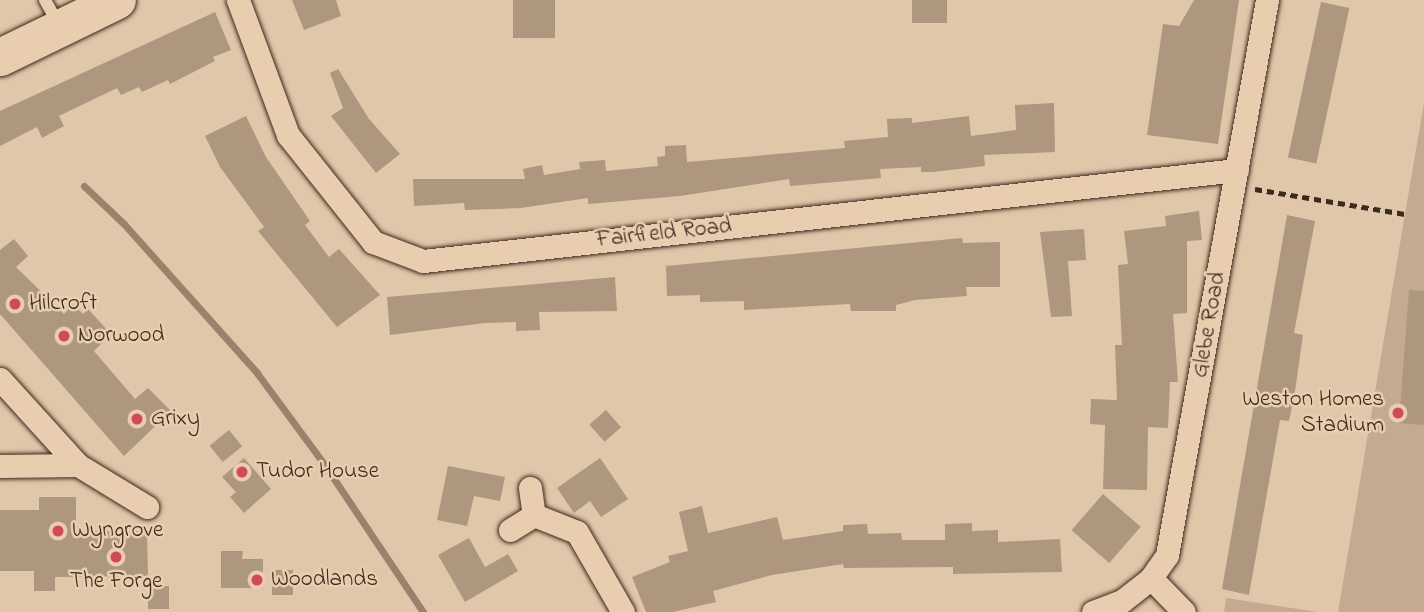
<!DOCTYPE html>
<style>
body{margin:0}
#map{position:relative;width:1424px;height:612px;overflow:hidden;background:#e1c7a9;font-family:"Indie Flower",sans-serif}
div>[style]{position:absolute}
.green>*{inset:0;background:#c3aa90}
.stream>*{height:7px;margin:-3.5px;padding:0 3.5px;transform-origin:3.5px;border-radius:3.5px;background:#99836d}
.building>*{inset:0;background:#ad977e;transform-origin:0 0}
.path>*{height:4.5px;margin-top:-2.25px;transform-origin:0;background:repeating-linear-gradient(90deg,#3b2a1e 0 7px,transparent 0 12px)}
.roads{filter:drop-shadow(0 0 2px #3b2a1e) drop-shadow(0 0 2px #3b2a1e)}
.service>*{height:12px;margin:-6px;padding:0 6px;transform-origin:6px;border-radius:6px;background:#e8ceaf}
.minor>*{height:23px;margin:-11.5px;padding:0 11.5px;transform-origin:11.5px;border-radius:11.5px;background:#e8ceaf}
.primary>*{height:37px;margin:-18.5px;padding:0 18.5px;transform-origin:18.5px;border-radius:18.5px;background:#e8ceaf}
.dots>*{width:19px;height:19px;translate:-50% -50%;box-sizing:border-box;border:4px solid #e8ceaf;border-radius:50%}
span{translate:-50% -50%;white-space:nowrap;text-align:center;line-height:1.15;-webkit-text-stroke:5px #e8ceaf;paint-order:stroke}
.street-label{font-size:23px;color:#3b2a1e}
.poi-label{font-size:23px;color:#3b2a1e}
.left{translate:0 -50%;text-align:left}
.right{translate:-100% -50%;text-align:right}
</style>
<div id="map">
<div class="green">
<div style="clip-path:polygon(1424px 103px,1424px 612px,1338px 612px,1405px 214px)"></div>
<div style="clip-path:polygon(1226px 598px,1318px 612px,1224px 612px)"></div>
</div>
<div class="stream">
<div style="left:84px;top:186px;width:55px;rotate:43.5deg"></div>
<div style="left:124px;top:224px;width:200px;rotate:48.2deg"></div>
<div style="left:257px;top:373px;width:113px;rotate:53.6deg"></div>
<div style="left:324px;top:464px;width:178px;rotate:56.2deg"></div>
</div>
<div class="building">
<div style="clip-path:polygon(292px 0,336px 0,341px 16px,304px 30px)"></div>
<div style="left:513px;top:0;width:42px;height:38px"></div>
<div style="left:912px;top:0;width:35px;height:23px"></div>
<div style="clip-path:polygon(1194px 0,1239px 0,1218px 144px,1147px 135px,1163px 24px,1179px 26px)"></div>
<div style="left:1321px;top:2px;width:29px;height:159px;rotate:12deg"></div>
<div style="clip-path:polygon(215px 12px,231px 50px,213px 57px,215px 61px,170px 84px,168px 80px,142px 92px,139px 87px,121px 95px,117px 88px,59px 116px,64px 126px,42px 138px,37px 127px,0 146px,0 111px)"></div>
<div style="clip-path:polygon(338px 69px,369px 119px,400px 154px,376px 173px,331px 116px,343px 108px,330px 73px)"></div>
<div style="clip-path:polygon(1054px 103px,1055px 152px,984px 155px,985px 166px,933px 172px,921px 172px,921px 167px,880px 169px,881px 178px,790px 186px,789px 179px,680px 196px,588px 204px,588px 198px,521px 208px,465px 210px,464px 203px,414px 206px,413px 179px,525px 179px,523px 169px,542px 165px,544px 175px,580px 169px,579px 162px,605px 160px,606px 171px,658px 166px,657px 157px,665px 156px,665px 146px,686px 145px,687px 162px,845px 148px,844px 141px,888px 137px,887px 119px,912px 118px,912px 123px,969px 116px,971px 136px,1016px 130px,1015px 105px)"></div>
<div style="clip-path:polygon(246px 116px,266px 157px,310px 221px,305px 225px,329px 257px,339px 249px,380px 295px,337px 327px,258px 231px,264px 227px,220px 167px,205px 136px)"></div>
<div style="clip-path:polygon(1199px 211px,1202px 240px,1187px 241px,1187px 313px,1173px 314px,1178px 382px,1170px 382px,1168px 428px,1148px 427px,1147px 490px,1103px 489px,1105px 425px,1090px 424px,1091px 399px,1117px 400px,1115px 345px,1122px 345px,1118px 265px,1128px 264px,1124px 231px,1166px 226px,1165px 216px)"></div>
<div style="clip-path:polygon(1287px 215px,1315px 221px,1294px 333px,1303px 335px,1294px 398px,1289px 421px,1280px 420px,1249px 595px,1222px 589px)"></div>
<div style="clip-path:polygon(1084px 229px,1086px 260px,1068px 261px,1072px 316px,1051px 317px,1040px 232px)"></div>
<div style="clip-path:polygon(962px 238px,963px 243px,1000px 242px,1000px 287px,966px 287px,967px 296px,915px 300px,896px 305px,896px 311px,851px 311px,850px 304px,744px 310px,744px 301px,700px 302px,700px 295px,667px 296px,666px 266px)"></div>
<div style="clip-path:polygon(14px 239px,28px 256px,16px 267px,64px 314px,73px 304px,83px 314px,88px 309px,111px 334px,94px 351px,135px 399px,148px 388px,171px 411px,124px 456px,0 314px,0 250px)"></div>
<div style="clip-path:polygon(615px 277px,617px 311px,539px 312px,540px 330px,516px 331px,516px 322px,485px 323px,390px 335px,387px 297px)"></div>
<div style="clip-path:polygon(1409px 290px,1424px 291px,1424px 425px,1399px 423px)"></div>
<div style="left:606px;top:410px;width:23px;height:22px;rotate:49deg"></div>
<div style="left:229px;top:430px;width:21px;height:25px;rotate:51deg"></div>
<div style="clip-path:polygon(244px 458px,271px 489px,244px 513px,230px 497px,236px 492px,222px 477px)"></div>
<div style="clip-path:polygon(600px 458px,628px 499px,601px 517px,590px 501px,574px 513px,557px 488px)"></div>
<div style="clip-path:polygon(448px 466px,505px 477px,500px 501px,474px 496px,467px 526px,437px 520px)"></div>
<div style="left:1103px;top:494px;width:50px;height:48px;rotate:41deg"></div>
<div style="clip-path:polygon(39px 497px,76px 497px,76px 531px,147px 531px,148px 576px,55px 577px,55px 591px,34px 591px,34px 571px,0 571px,0 510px,39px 510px)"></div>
<div style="clip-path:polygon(702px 506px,708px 533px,777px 517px,783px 540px,843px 531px,843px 525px,867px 524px,868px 534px,901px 533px,902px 540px,945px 540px,945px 524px,972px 523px,972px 531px,998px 530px,998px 542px,1060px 539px,1062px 572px,953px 574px,953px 567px,844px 568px,843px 564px,772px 575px,713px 591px,716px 602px,673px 612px,646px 612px,632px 577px,670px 562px,668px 556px,688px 551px,679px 512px)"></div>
<div style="clip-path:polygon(469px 538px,485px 567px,508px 554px,518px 571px,465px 602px,438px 555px)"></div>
<div style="clip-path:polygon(221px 551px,243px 551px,242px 559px,263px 559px,263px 588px,221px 588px)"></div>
<div style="left:272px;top:570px;width:21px;height:25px"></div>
<div style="left:148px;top:586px;width:21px;height:23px"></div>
</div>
<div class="path">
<div style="left:1255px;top:189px;width:152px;rotate:9.5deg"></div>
</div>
<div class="roads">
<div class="service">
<div style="left:45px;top:0;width:29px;rotate:61deg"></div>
</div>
<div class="minor">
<div style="left:238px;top:0;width:144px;rotate:69.7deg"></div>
<div style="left:288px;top:135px;width:137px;rotate:51.5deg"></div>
<div style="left:373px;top:242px;width:53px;rotate:20.8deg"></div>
<div style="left:423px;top:261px;width:819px;rotate:-6.38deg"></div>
<div style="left:0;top:379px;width:116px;rotate:47.8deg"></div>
<div style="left:78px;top:465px;width:81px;rotate:31.3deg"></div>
<div style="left:0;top:466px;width:78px;rotate:-0.7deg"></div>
<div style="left:530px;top:488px;width:27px;rotate:82deg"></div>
<div style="left:534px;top:515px;width:46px;rotate:21.6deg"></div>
<div style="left:577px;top:532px;width:92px;rotate:60.1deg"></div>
<div style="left:510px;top:530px;width:28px;rotate:-32deg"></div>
<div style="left:1151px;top:578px;width:47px;rotate:45.9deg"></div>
<div style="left:1093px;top:612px;width:31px;rotate:-21deg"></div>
<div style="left:1122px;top:601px;width:37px;rotate:-38deg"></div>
<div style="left:1151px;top:578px;width:28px;rotate:-55deg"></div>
<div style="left:1167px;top:555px;width:564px;rotate:-79.79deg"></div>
</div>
<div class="primary">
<div style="left:0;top:57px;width:130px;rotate:-26deg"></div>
</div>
</div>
<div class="dots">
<div style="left:15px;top:304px;background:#d1495b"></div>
<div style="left:64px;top:336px;background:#d1495b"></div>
<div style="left:1398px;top:413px;background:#d1495b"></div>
<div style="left:137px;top:419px;background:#d1495b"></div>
<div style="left:242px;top:472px;background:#d1495b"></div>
<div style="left:58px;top:531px;background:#d1495b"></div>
<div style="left:116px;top:557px;background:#d1495b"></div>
<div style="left:257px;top:580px;background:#d1495b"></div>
</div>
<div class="street-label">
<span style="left:664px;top:234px;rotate:-6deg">Fairfield Road</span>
<span style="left:1210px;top:325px;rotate:-80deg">Glebe Road</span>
</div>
<div class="poi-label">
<span class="left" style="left:29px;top:304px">Hilcroft</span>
<span class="left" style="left:78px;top:336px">Norwood</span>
<span class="right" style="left:1384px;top:413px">Weston Homes<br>Stadium</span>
<span class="left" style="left:151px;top:419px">Grixy</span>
<span class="left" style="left:256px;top:472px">Tudor House</span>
<span class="left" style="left:72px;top:531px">Wyngrove</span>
<span class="left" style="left:271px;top:580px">Woodlands</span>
<span style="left:116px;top:582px">The Forge</span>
</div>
</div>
